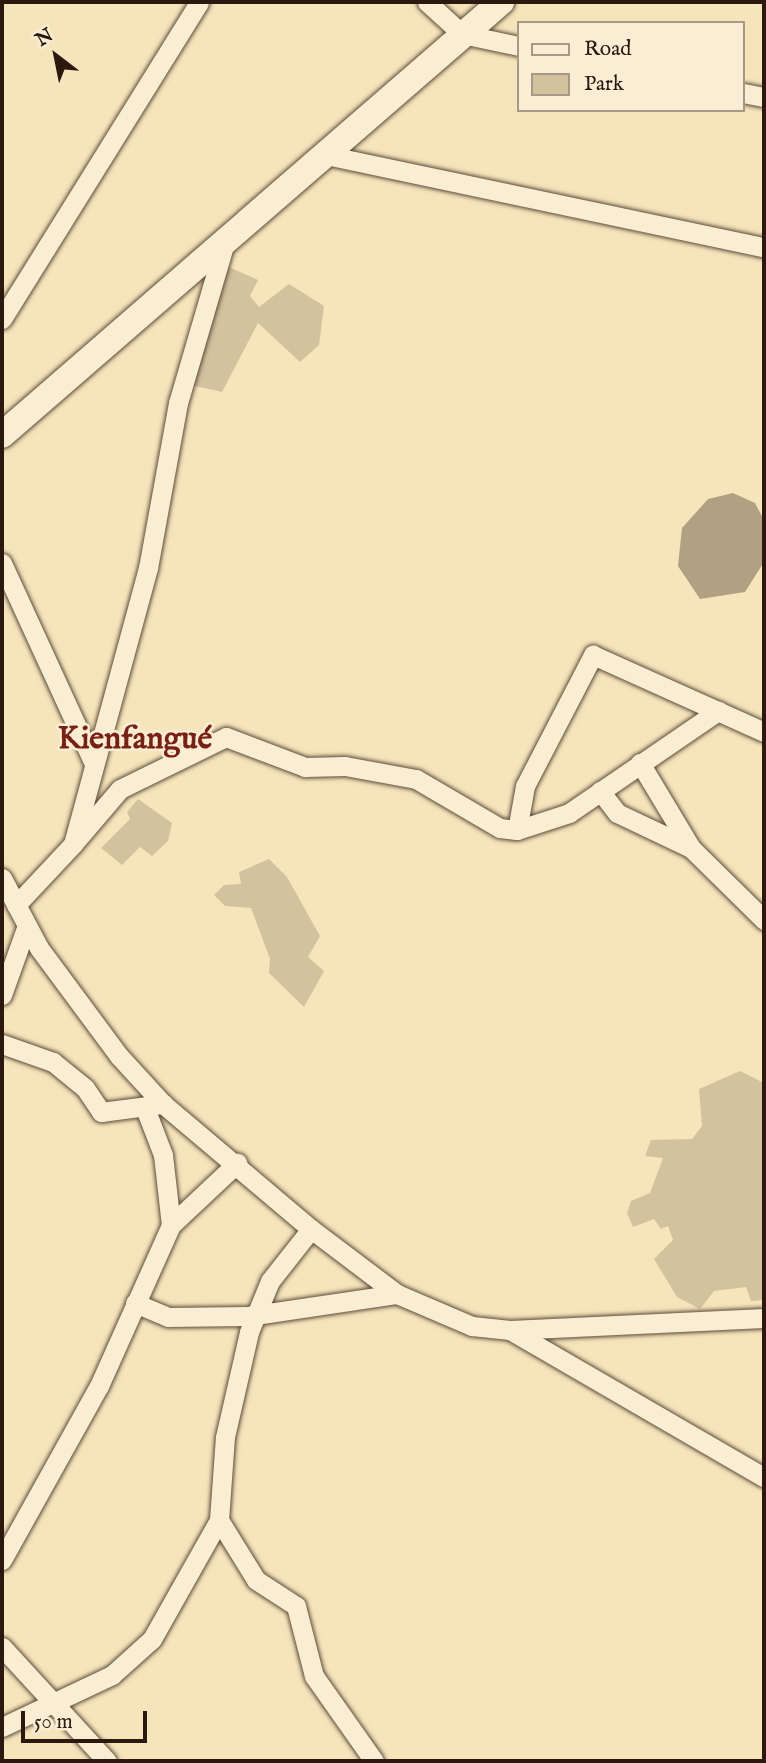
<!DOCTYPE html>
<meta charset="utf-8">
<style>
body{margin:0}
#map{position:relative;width:766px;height:1763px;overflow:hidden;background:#f6e5bb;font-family:"IM FELL English",serif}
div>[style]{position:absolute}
.green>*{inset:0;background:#d3c29e}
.water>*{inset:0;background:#b1a081}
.roads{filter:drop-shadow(0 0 2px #5e4c3a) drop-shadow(0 0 2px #5e4c3a)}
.minor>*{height:19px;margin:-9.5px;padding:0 9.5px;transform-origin:9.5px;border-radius:9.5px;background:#f9eed3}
.secondary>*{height:26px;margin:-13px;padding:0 13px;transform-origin:13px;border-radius:13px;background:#f9eed3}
span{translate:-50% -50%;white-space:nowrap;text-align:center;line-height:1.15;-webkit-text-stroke:5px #f9eed3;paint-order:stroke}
.quarter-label{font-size:32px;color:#7a1f14;font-weight:700}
.frame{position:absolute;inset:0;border:4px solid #2b190f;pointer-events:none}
.legend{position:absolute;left:517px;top:21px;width:228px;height:91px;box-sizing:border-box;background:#f9eed3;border:2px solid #a79985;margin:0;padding:9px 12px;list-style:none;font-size:21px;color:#2b190f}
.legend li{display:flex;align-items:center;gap:14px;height:35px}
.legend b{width:35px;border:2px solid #a79985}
.north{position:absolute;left:21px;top:21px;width:70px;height:70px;-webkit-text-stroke:5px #f9eed3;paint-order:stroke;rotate:328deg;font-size:19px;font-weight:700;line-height:28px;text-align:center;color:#2b190f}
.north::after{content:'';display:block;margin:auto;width:24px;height:32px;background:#2b190f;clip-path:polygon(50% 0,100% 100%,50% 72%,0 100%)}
.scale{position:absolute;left:21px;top:1711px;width:126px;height:32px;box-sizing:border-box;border:4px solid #2b190f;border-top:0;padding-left:9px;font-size:21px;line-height:24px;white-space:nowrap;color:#2b190f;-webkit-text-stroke:5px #f9eed3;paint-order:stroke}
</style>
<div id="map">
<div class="green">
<div style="clip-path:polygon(222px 264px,258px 280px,250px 296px,259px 307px,289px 284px,324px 306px,319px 345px,300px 362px,258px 323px,222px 392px,191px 385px)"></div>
<div style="clip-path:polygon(138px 799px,172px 823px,168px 841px,152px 856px,140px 847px,122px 865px,101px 848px,130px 819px,127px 812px)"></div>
<div style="clip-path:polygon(269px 859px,287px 877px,320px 936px,308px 957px,324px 971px,304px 1007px,269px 973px,270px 959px,251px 908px,225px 906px,214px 895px,224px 885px,241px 884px,239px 872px)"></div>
<div style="clip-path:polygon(740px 1071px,764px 1083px,764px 1300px,751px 1301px,746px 1287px,714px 1291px,700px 1309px,677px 1297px,654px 1259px,673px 1240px,668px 1226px,661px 1229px,654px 1219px,633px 1227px,627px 1213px,631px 1201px,650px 1193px,663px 1158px,645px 1156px,651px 1140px,692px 1139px,702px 1126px,699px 1089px)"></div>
</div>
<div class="water">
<div style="clip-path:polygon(733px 493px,755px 503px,764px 520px,764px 562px,745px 592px,700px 599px,678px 566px,682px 528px,708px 499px)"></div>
</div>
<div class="roads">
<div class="minor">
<div style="left:427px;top:2px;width:47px;rotate:42.4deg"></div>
<div style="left:462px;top:34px;width:58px;rotate:11.9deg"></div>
<div style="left:743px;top:93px;width:21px;rotate:11deg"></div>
<div style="left:321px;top:154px;width:453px;rotate:11.9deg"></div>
<div style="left:2px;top:319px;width:373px;rotate:-58.1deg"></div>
<div style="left:2px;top:563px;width:221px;rotate:65.4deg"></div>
<div style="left:640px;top:763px;width:99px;rotate:59deg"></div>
<div style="left:691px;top:848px;width:103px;rotate:44.6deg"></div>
<div style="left:600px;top:791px;width:28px;rotate:52deg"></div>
<div style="left:617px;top:813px;width:82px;rotate:25.3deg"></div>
<div style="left:517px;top:830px;width:45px;rotate:-79.7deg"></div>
<div style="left:525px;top:786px;width:148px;rotate:-62.6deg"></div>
<div style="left:593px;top:655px;width:188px;rotate:24.2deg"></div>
<div style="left:73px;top:844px;width:72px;rotate:-49.5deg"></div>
<div style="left:120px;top:789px;width:118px;rotate:-26.1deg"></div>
<div style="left:226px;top:737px;width:85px;rotate:20.8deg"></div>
<div style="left:305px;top:767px;width:40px;rotate:-1.4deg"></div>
<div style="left:345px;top:766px;width:72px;rotate:10.4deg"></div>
<div style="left:416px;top:779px;width:97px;rotate:30.3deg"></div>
<div style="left:500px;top:828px;width:17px;rotate:7deg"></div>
<div style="left:517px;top:830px;width:55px;rotate:-18.1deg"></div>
<div style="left:569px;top:813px;width:181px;rotate:-34.4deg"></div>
<div style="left:2px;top:878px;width:79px;rotate:62.1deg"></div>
<div style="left:39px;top:948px;width:134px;rotate:53.5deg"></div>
<div style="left:119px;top:1056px;width:65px;rotate:47.5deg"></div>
<div style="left:163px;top:1104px;width:194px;rotate:40.2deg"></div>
<div style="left:311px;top:1229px;width:108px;rotate:37.1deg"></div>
<div style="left:397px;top:1294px;width:82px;rotate:23.1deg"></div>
<div style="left:472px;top:1326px;width:38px;rotate:6deg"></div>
<div style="left:510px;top:1330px;width:293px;rotate:30.1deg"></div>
<div style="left:16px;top:905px;width:83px;rotate:-46.9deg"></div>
<div style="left:73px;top:844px;width:286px;rotate:-74.8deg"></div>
<div style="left:148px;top:568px;width:168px;rotate:-79.7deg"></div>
<div style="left:178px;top:403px;width:164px;rotate:-73.7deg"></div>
<div style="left:2px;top:995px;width:74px;rotate:-70.3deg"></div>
<div style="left:2px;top:1044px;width:54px;rotate:19.4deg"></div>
<div style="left:53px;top:1062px;width:41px;rotate:39.1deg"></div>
<div style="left:85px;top:1088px;width:29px;rotate:56deg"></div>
<div style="left:101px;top:1112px;width:63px;rotate:-7.4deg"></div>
<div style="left:145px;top:1108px;width:50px;rotate:69deg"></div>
<div style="left:163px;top:1155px;width:70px;rotate:83.5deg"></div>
<div style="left:135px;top:1303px;width:36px;rotate:23deg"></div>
<div style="left:168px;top:1317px;width:80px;rotate:-0.7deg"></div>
<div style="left:248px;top:1316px;width:151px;rotate:-8.4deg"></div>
<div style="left:510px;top:1330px;width:254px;rotate:-2.7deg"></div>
<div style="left:219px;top:1520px;width:70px;rotate:58.3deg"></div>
<div style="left:256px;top:1580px;width:48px;rotate:33deg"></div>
<div style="left:296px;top:1606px;width:72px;rotate:75.6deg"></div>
<div style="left:314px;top:1676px;width:104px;rotate:54.8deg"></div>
<div style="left:2px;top:1560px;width:199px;rotate:-60.9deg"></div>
<div style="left:99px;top:1386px;width:176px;rotate:-65.9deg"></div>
<div style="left:171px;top:1225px;width:91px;rotate:-43.2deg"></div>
<div style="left:2px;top:1647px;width:155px;rotate:47.4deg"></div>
<div style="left:2px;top:1727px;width:122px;rotate:-25.3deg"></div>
<div style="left:112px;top:1675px;width:54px;rotate:-42deg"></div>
<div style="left:152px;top:1639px;width:137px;rotate:-60.6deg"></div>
<div style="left:219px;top:1520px;width:83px;rotate:-85.9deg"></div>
<div style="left:225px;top:1437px;width:108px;rotate:-77.1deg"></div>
<div style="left:249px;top:1332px;width:55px;rotate:-67.6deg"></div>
<div style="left:270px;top:1281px;width:66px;rotate:-51.7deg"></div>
</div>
<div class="secondary">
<div style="left:2px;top:435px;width:661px;rotate:-40.95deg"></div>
</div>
</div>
<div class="quarter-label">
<span style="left:135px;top:740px">Kienfangué</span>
</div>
<div class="frame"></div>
<ul class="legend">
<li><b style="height:9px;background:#f9eed3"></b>Road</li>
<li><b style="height:19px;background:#d3c29e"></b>Park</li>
</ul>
<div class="north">N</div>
<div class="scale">50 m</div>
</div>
